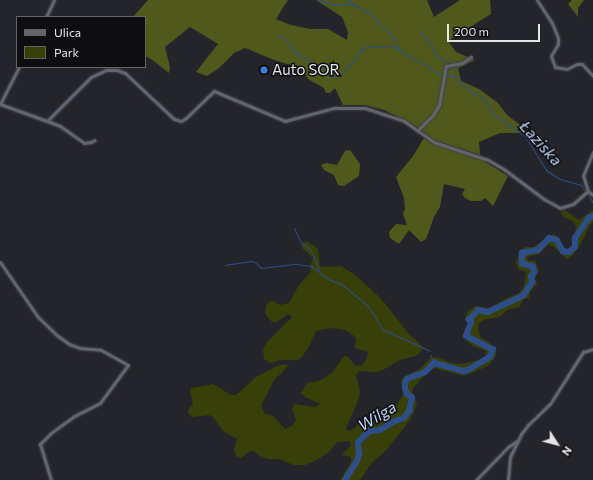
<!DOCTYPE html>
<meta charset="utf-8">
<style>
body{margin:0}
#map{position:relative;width:593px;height:480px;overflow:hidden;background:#24252b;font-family:Commissioner,sans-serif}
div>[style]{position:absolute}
.green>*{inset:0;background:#393f09}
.forest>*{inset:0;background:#50581b}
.stream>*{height:1px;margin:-0.5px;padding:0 0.5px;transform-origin:0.5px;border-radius:0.5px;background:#2e4e89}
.river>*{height:5.5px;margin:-2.75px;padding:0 2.75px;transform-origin:2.75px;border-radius:2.75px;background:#2e4e89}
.roads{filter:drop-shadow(0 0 1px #414247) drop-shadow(0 0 1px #414247)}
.minor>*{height:3px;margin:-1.5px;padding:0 1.5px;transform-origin:1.5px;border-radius:1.5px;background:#63656c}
.dots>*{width:11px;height:11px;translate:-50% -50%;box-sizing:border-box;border:2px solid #0e0e11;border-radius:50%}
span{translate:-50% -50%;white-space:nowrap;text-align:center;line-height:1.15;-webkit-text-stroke:3px #0e0e11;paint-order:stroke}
.poi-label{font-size:15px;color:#e4e5e9}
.left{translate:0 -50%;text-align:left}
.water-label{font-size:16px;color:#bfd4f7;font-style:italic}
.legend{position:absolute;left:16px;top:16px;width:130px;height:52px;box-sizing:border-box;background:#0e0e11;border:1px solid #646467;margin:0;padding:5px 7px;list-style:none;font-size:12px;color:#e4e5e9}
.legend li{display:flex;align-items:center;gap:8px;height:20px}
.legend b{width:20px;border:1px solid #646467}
.north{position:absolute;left:537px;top:424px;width:40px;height:40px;-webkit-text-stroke:3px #0e0e11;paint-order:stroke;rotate:126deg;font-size:11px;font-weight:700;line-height:16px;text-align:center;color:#e4e5e9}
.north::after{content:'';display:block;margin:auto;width:14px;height:18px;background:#e4e5e9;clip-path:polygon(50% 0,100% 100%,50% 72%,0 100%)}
.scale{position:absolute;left:447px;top:24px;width:93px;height:18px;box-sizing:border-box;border:2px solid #e4e5e9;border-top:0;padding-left:5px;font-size:12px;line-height:14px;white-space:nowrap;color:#e4e5e9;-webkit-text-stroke:3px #0e0e11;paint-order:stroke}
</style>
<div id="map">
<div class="green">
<div style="clip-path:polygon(593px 204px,593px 222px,590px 225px,580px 245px,573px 255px,567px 259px,554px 247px,548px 245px,539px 254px,527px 257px,528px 260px,535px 261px,539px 270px,535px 279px,537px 284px,530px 292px,529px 299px,524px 298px,519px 308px,509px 309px,499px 317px,486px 319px,479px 323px,478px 328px,480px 337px,490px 343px,496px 351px,496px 356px,488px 366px,464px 376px,435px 368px,428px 372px,412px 389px,417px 404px,410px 420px,387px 449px,371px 464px,360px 480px,340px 480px,351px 462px,351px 457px,342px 455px,351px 445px,349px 441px,337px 442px,329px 452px,315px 461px,305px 465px,294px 465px,279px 459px,268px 459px,258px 455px,254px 451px,249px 452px,241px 458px,236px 456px,234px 450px,237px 439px,223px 431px,213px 417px,209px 415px,192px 417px,188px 413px,189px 408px,193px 404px,190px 390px,192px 388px,213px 384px,231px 395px,236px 395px,256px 377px,275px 367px,283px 364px,289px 365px,274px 380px,261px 406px,265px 414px,273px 416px,285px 429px,293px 425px,296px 420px,292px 409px,294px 404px,315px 407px,320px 404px,305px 397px,301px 393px,307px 383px,319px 381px,332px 373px,344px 356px,347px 356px,356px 366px,362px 365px,366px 360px,368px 352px,355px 348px,356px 339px,353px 335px,346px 330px,332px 328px,316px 331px,308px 348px,302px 357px,297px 360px,281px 360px,270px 363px,264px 359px,263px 350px,267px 342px,292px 317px,288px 314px,277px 322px,272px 322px,265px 314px,266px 306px,270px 301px,273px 301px,280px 305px,289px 303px,299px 285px,311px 272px,310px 266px,313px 258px,302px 248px,302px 242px,308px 242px,318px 249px,320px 267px,341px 266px,355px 275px,372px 290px,384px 302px,408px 333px,424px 348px,416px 356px,400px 360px,381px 371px,375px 372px,359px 371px,356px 375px,360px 392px,359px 398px,346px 429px,350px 431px,355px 428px,361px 420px,373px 421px,377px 411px,379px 412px,381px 420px,390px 417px,404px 393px,404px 388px,401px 382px,403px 377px,420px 369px,429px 359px,437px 357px,451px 363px,463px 364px,485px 358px,486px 351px,473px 346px,466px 340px,464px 335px,471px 327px,465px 320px,467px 312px,475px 306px,488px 308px,495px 305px,505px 299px,519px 293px,524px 286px,526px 274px,526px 271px,519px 270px,517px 266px,516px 261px,520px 251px,526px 247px,534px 247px,547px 237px,554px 234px,558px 237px,563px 250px,568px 249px,574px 244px,576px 227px,574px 222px,561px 215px,561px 212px,565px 210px,579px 220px,593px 210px)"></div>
</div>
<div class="forest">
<div style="clip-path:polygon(148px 0,288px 0,276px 19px,291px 25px,310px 29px,328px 29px,347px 40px,348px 32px,342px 17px,316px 0,427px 0,434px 17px,460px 0,490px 0,491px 14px,448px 41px,456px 52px,475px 60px,458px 68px,461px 81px,479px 89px,498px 103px,507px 115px,523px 127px,520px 133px,500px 133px,479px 142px,480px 155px,434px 140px,414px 125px,384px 110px,365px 105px,343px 105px,335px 88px,330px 93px,326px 93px,324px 88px,308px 79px,302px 68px,277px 61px,245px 48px,234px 53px,219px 68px,207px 76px,196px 72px,218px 44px,190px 27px,165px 47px,170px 67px,169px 73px,151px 59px,145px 56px,145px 17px,133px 17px)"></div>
<div style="clip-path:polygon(572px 0,584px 0,578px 8px,578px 17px,568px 4px)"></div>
<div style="clip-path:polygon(424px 138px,434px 144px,464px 152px,484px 161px,508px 176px,493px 206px,485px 198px,481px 201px,471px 201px,465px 198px,462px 194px,465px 189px,444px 184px,440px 207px,434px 217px,426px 239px,421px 242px,409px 230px,399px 244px,390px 238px,389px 232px,396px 224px,407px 225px,403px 214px,405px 209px,404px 198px,396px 177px,413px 156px)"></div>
<div style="clip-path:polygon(350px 150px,360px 164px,359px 176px,344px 186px,338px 185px,334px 175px,324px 170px,321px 165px,326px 163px,337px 165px,345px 151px)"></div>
</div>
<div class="stream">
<div style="left:318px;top:0;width:17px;rotate:17deg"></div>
<div style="left:334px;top:5px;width:20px"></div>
<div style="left:346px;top:0;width:28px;rotate:30deg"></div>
<div style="left:370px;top:14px;width:35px;rotate:45deg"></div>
<div style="left:395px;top:39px;width:10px;rotate:66deg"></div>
<div style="left:419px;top:31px;width:16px;rotate:47deg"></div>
<div style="left:430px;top:43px;width:13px;rotate:63deg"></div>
<div style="left:436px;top:55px;width:6px;rotate:39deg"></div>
<div style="left:441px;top:59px;width:10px;rotate:17deg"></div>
<div style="left:278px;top:34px;width:13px;rotate:39deg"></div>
<div style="left:288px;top:42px;width:12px;rotate:59deg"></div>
<div style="left:294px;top:52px;width:32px;rotate:30deg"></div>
<div style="left:322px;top:68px;width:12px;rotate:48deg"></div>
<div style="left:330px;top:77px;width:7px;rotate:-8deg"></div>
<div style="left:337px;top:76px;width:6px;rotate:-31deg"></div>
<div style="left:342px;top:73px;width:16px;rotate:-47deg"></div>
<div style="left:353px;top:61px;width:12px;rotate:-59deg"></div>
<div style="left:359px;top:51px;width:9px;rotate:-27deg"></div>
<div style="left:367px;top:47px;width:26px;rotate:-2deg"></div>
<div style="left:393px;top:46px;width:58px;rotate:31deg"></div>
<div style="left:453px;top:66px;width:8px;rotate:83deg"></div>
<div style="left:454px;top:74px;width:10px;rotate:61deg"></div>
<div style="left:459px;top:83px;width:31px;rotate:33deg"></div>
<div style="left:485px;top:100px;width:16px;rotate:60deg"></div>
<div style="left:493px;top:114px;width:39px;rotate:35deg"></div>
<div style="left:525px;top:136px;width:40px;rotate:58deg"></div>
<div style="left:546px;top:170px;width:17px;rotate:33deg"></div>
<div style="left:560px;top:179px;width:22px;rotate:16deg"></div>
<div style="left:581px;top:185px;width:7px;rotate:56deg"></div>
<div style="left:447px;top:76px;width:7px"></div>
<div style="left:588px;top:194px;width:10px;rotate:61deg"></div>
<div style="left:294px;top:228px;width:17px;rotate:65deg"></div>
<div style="left:301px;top:243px;width:9px;rotate:32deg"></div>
<div style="left:309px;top:248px;width:8px;rotate:60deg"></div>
<div style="left:313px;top:255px;width:17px;rotate:69deg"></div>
<div style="left:225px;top:265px;width:26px;rotate:-9deg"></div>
<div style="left:251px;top:261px;width:4px;rotate:14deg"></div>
<div style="left:255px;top:262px;width:8px;rotate:45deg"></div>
<div style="left:261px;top:268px;width:35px;rotate:-7deg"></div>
<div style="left:296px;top:264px;width:15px;rotate:8deg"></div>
<div style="left:311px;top:266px;width:21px;rotate:37deg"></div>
<div style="left:328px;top:279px;width:14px;rotate:21deg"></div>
<div style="left:341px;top:284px;width:36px;rotate:39deg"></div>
<div style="left:369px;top:307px;width:26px;rotate:59deg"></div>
<div style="left:382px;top:329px;width:53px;rotate:24.6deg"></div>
<div style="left:430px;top:355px;width:9px;rotate:63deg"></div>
</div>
<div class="river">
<div style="left:345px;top:480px;width:20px;rotate:-57deg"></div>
<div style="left:356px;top:463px;width:9px;rotate:-69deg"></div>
<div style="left:359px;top:455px;width:12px;rotate:-95deg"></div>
<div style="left:358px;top:443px;width:6px;rotate:-51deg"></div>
<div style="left:362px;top:438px;width:11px;rotate:-41deg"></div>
<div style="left:370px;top:431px;width:10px;rotate:-6deg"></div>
<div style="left:380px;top:430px;width:17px;rotate:-31deg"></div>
<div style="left:395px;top:421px;width:9px;rotate:-18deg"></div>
<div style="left:404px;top:418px;width:9px;rotate:-54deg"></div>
<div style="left:409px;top:411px;width:13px;rotate:-77deg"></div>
<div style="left:412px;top:398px;width:6px;rotate:-141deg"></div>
<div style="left:407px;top:394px;width:5px;rotate:-112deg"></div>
<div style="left:405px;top:389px;width:5px;rotate:-90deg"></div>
<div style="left:405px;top:384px;width:5px;rotate:-68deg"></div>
<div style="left:407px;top:379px;width:19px;rotate:-21deg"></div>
<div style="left:425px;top:372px;width:13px;rotate:-45deg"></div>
<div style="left:434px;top:363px;width:30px;rotate:15deg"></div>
<div style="left:463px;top:371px;width:5px;rotate:-11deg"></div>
<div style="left:468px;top:370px;width:26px;rotate:-31deg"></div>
<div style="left:490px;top:357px;width:8px;rotate:-67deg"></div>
<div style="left:493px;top:350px;width:30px;rotate:-153deg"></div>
<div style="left:466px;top:336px;width:15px;rotate:-70deg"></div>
<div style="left:471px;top:322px;width:3px;rotate:-135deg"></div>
<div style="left:469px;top:320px;width:13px;rotate:-48deg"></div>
<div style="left:478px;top:310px;width:10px;rotate:11deg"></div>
<div style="left:488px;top:312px;width:38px;rotate:-25deg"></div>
<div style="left:523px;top:296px;width:17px;rotate:-57deg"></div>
<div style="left:532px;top:282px;width:5px;rotate:-101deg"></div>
<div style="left:531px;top:277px;width:6px;rotate:-59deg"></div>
<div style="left:534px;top:272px;width:5px;rotate:-101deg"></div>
<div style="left:533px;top:267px;width:11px;rotate:-165deg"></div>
<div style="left:522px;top:264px;width:11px;rotate:-90deg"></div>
<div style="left:522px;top:253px;width:16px;rotate:-11deg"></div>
<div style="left:538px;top:250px;width:16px;rotate:-47deg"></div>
<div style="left:549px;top:238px;width:8px;rotate:14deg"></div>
<div style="left:557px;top:240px;width:13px;rotate:61deg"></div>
<div style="left:563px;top:251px;width:6px;rotate:9deg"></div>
<div style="left:569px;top:252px;width:8px;rotate:-40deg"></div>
<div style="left:575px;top:247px;width:9px;rotate:-90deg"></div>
<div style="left:575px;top:238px;width:24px;rotate:-55deg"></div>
<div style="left:589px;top:218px;width:4px;rotate:-27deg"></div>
</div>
<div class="roads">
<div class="minor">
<div style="left:537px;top:0;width:27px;rotate:57deg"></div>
<div style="left:552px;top:23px;width:16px;rotate:68deg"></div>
<div style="left:558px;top:38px;width:6px;rotate:90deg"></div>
<div style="left:558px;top:44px;width:14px;rotate:120deg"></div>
<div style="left:551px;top:56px;width:12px;rotate:70deg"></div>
<div style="left:555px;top:67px;width:12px;rotate:9deg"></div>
<div style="left:567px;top:69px;width:11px;rotate:-27deg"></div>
<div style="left:577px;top:64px;width:5px"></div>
<div style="left:582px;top:64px;width:16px;rotate:47deg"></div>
<div style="left:46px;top:17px;width:19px;rotate:-65deg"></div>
<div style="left:0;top:104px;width:50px;rotate:19.9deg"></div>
<div style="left:47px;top:121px;width:62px;rotate:-45deg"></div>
<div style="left:91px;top:77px;width:17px;rotate:-25deg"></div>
<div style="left:106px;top:70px;width:11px"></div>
<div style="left:117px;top:70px;width:9px;rotate:21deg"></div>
<div style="left:125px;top:73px;width:67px;rotate:43.2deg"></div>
<div style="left:174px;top:119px;width:7px;rotate:16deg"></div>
<div style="left:181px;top:121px;width:6px;rotate:-31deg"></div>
<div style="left:186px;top:118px;width:39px;rotate:-44deg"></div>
<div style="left:214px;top:91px;width:77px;rotate:22.9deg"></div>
<div style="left:285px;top:121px;width:51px;rotate:-14.9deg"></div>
<div style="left:334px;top:108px;width:31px"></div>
<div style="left:365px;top:108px;width:41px;rotate:18.4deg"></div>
<div style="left:404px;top:121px;width:37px;rotate:35deg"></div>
<div style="left:434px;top:142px;width:57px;rotate:18.4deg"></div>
<div style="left:488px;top:160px;width:20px;rotate:30deg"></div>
<div style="left:505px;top:170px;width:49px;rotate:36.6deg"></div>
<div style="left:544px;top:199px;width:18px;rotate:29deg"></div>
<div style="left:560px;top:208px;width:14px;rotate:-17deg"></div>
<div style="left:573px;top:204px;width:20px;rotate:-41deg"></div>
<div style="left:0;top:104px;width:42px;rotate:-62.8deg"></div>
<div style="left:47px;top:121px;width:14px;rotate:21deg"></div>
<div style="left:60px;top:126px;width:29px;rotate:35deg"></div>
<div style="left:84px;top:143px;width:7px;rotate:-8deg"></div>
<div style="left:91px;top:142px;width:4px;rotate:-27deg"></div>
<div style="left:418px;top:130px;width:21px;rotate:-45deg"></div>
<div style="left:433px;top:115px;width:12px;rotate:-59deg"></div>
<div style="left:439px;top:105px;width:40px;rotate:-80deg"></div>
<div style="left:446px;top:66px;width:16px;rotate:-11deg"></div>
<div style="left:462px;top:63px;width:11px;rotate:-34deg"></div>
<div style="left:593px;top:152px;width:25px;rotate:113deg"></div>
<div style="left:583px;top:175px;width:17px;rotate:73deg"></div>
<div style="left:588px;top:191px;width:6px;rotate:39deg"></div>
<div style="left:0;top:262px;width:67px;rotate:55.4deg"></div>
<div style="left:38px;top:317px;width:28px;rotate:44deg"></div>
<div style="left:58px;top:336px;width:14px;rotate:36deg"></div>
<div style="left:69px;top:344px;width:12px;rotate:20deg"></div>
<div style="left:80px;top:348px;width:21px;rotate:5deg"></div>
<div style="left:101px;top:350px;width:31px;rotate:29deg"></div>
<div style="left:128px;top:365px;width:47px;rotate:126.4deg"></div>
<div style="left:100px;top:403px;width:30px;rotate:153deg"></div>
<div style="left:73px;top:417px;width:27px;rotate:144deg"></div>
<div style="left:51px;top:433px;width:16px;rotate:135deg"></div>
<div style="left:40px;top:444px;width:38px;rotate:73deg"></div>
<div style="left:476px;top:480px;width:46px;rotate:-45.9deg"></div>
<div style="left:508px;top:447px;width:11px;rotate:-34deg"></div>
<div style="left:508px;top:480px;width:23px;rotate:-85deg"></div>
<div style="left:510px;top:457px;width:25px;rotate:-64deg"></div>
<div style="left:521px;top:434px;width:11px;rotate:-52deg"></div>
<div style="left:528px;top:425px;width:30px;rotate:-44deg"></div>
<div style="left:550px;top:404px;width:62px;rotate:-57.6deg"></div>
<div style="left:583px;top:352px;width:10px;rotate:-17deg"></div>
</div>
</div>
<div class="dots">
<div style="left:264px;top:70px;background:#3f7fe0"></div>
</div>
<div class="poi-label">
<span class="left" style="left:272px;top:70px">Auto SOR</span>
</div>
<div class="water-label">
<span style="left:541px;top:143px;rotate:48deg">Łaziska</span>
<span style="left:377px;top:416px;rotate:-31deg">Wilga</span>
</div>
<ul class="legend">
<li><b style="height:5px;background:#63656c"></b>Ulica</li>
<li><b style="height:11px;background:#393f09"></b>Park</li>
</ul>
<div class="north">N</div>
<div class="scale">200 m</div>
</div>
